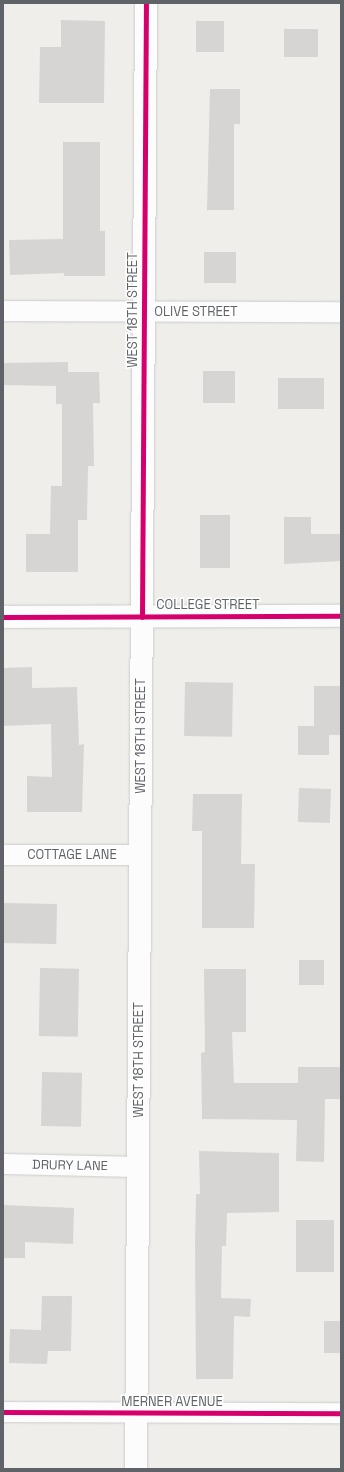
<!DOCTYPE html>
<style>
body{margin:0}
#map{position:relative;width:344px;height:1472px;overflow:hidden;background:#efeeea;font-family:"Space Grotesk",sans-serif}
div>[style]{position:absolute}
.building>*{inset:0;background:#d6d5d3;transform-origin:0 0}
.roads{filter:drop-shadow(0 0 1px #cbcccc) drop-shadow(0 0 1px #cbcccc)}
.minor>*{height:20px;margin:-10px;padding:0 10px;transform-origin:10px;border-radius:10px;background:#fdfcfc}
.tertiary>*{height:22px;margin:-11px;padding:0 11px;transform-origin:11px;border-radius:11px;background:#fdfcfc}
.secondary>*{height:22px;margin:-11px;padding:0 11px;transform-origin:11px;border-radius:11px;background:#fdfcfc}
.cycleway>*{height:5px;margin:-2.5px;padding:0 2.5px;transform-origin:2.5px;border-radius:2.5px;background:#d6006c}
span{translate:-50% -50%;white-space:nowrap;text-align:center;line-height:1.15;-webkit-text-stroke:3px #fff;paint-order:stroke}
.street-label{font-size:13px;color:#5f6368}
.frame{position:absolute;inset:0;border:4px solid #5f6368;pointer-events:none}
</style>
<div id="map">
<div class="building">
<div style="clip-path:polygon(61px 20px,105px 21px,104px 103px,39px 103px,40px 47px,61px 47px)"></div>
<div style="left:196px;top:21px;width:28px;height:31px"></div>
<div style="left:284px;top:29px;width:34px;height:28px"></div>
<div style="clip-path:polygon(210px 89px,240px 89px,240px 124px,234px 124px,234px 210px,207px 210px)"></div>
<div style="clip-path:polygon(63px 142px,100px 142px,100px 231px,105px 231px,105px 276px,64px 276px,64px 273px,10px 275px,9px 240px,63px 239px)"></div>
<div style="left:204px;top:252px;width:32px;height:31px"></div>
<div style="clip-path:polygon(68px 362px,68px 372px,99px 372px,100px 403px,93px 403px,94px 466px,88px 466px,87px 520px,78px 520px,78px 572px,26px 572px,26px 534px,50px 534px,51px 486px,62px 486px,62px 404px,56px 404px,56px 386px,3px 385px,3px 363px)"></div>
<div style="left:235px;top:371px;width:32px;height:32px;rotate:90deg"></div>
<div style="left:278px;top:378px;width:46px;height:31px"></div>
<div style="left:200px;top:515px;width:30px;height:53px"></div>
<div style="clip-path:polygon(284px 517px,311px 517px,311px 534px,341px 534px,341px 561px,284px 564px)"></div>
<div style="clip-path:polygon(32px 667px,32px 688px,77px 687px,79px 745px,84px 744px,82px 812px,27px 812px,27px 776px,52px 777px,51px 724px,3px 726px,3px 668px)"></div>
<div style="left:185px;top:682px;width:48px;height:54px;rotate:1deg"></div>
<div style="clip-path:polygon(314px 686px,341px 686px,341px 735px,329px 735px,329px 755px,298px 755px,298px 726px,314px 726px)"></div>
<div style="left:299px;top:788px;width:32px;height:34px;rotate:2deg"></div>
<div style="clip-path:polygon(193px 794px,242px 794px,241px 864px,255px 864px,254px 928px,202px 928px,202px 831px,192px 831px)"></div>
<div style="left:3px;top:903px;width:54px;height:40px;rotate:1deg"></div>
<div style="left:299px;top:960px;width:25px;height:25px"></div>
<div style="left:40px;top:968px;width:39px;height:68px;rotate:1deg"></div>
<div style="clip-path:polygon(204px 969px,246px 969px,246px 1032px,232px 1032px,234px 1083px,298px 1083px,298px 1067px,341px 1067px,341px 1099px,325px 1099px,324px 1162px,296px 1161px,297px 1120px,202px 1119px,201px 1053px,205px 1052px)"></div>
<div style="left:42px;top:1072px;width:40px;height:54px;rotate:1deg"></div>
<div style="clip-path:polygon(199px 1151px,279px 1153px,279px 1212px,227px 1213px,226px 1246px,222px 1246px,221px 1298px,251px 1299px,250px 1317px,234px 1316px,233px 1379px,196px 1379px,195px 1245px,196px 1194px,200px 1194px)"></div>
<div style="clip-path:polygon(3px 1205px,74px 1208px,73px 1244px,25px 1242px,25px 1258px,3px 1258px)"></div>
<div style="left:296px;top:1220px;width:38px;height:52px"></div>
<div style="clip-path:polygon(42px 1296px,72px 1296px,71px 1351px,48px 1351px,47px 1364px,9px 1363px,10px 1329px,41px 1330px)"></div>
<div style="left:324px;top:1321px;width:17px;height:32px"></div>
</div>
<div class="roads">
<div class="minor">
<div style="left:3px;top:311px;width:338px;rotate:0.2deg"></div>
<div style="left:3px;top:855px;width:137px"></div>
<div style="left:3px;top:1164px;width:135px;rotate:1.3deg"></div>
<div style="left:3px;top:1412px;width:338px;rotate:0.2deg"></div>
</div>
<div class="tertiary">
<div style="left:3px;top:617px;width:338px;rotate:-0.2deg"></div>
</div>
<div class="secondary">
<div style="left:136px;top:1469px;width:1466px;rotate:-89.61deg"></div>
</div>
</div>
<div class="cycleway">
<div style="left:3px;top:617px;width:338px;rotate:-0.2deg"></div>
<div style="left:142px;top:617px;width:614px;rotate:-89.63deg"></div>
<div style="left:3px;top:1412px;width:338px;rotate:0.2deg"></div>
</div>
<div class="street-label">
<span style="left:133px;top:310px;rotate:-90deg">WEST 18TH STREET</span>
<span style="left:196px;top:312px">OLIVE STREET</span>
<span style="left:208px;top:605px">COLLEGE STREET</span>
<span style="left:141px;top:736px;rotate:-90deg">WEST 18TH STREET</span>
<span style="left:72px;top:855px">COTTAGE LANE</span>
<span style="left:139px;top:1060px;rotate:-90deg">WEST 18TH STREET</span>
<span style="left:70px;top:1166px;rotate:1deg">DRURY LANE</span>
<span style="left:172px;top:1402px">MERNER AVENUE</span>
</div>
<div class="frame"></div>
</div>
